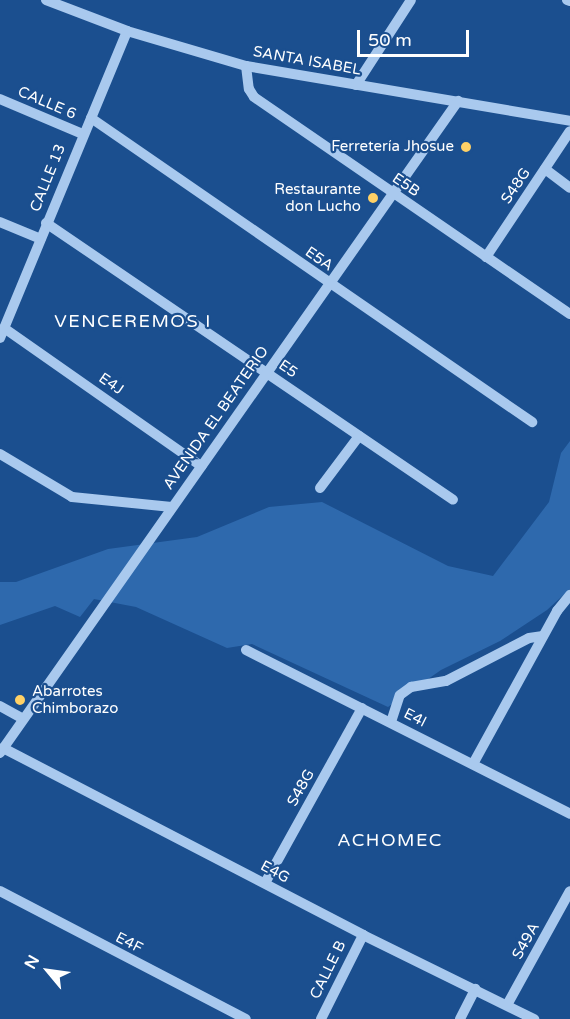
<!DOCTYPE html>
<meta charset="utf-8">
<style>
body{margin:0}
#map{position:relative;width:570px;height:1019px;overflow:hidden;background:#1b4f8f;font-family:"Varela Round",sans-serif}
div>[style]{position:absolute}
.green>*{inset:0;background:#2e69ad}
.minor>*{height:10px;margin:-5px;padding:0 5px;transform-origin:5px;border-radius:5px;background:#a9c9ee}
.dots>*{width:16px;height:16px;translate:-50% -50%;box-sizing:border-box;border:3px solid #1b4f8f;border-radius:50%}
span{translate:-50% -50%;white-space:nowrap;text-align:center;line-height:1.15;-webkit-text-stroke:4.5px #1b4f8f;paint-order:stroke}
.street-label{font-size:15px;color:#fff}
.poi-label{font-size:15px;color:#fff}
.right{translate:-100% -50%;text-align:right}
.left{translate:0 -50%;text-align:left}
.quarter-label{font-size:18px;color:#fff;letter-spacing:1.5px}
.north{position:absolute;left:18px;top:941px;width:60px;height:60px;-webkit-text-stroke:4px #1b4f8f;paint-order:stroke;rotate:299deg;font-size:16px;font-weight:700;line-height:24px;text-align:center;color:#fff}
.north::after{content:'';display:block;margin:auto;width:21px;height:27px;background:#fff;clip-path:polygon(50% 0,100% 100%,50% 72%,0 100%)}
.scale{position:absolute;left:357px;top:30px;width:112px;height:27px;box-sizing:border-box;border:3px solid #fff;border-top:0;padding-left:8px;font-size:18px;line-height:21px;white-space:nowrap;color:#fff;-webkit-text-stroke:4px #1b4f8f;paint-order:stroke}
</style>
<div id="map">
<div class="green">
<div style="clip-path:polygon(570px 441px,570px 589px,547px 610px,500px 641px,441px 670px,388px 707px,252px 644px,227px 648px,136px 607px,94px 599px,80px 617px,55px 606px,0 625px,0 582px,16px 582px,108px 549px,197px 537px,269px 507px,322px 502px,448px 566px,493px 576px,549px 502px,561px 453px)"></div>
</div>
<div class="minor">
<div style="left:46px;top:0;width:87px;rotate:20.9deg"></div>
<div style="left:127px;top:31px;width:124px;rotate:16.4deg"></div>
<div style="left:246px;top:66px;width:329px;rotate:9.6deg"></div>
<div style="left:567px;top:0;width:3px;rotate:18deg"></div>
<div style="left:246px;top:66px;width:23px;rotate:83deg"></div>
<div style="left:249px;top:89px;width:9px;rotate:58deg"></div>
<div style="left:254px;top:97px;width:383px;rotate:34.5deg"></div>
<div style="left:356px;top:85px;width:101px;rotate:-57.1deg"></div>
<div style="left:0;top:99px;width:90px;rotate:22.9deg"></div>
<div style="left:91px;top:118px;width:536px;rotate:34.58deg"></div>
<div style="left:545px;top:169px;width:31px;rotate:37deg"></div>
<div style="left:0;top:222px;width:44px;rotate:22.5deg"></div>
<div style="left:46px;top:223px;width:492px;rotate:34.2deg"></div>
<div style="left:486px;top:257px;width:151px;rotate:-56.3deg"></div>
<div style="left:4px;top:328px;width:241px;rotate:35deg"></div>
<div style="left:0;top:338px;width:332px;rotate:-67.5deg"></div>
<div style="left:0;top:454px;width:84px;rotate:30.8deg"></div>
<div style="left:72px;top:497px;width:100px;rotate:5.7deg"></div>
<div style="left:320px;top:488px;width:65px;rotate:-53.1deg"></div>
<div style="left:246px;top:650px;width:363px;rotate:26.8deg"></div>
<div style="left:0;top:706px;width:26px;rotate:29deg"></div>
<div style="left:391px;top:722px;width:28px;rotate:-72deg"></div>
<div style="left:400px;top:695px;width:14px;rotate:-36deg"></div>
<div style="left:411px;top:687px;width:36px;rotate:-10deg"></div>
<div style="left:446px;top:681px;width:93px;rotate:-27.4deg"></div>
<div style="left:529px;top:638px;width:14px;rotate:-8deg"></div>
<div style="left:3px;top:748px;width:406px;rotate:27.4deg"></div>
<div style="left:363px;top:935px;width:191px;rotate:26.2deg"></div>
<div style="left:0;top:753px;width:797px;rotate:-54.91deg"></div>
<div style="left:473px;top:764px;width:175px;rotate:-61.2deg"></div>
<div style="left:557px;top:611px;width:21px;rotate:-51deg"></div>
<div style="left:265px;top:883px;width:200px;rotate:-61deg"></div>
<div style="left:0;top:891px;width:277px;rotate:27.5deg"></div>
<div style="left:507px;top:1005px;width:130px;rotate:-61.1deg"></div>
<div style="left:321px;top:1019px;width:94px;rotate:-63.4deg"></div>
<div style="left:460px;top:1019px;width:34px;rotate:-63deg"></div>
</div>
<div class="dots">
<div style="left:466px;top:147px;background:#ffd166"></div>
<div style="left:373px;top:198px;background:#ffd166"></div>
<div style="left:20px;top:700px;background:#ffd166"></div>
</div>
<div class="street-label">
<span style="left:307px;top:61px;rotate:10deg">SANTA ISABEL</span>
<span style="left:47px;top:103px;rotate:23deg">CALLE 6</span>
<span style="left:48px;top:178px;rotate:-68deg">CALLE 13</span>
<span style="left:406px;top:185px;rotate:34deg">E5B</span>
<span style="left:516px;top:186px;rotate:-56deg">S48G</span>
<span style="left:319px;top:259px;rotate:35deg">E5A</span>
<span style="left:288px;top:369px;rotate:34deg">E5</span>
<span style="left:111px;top:384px;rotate:35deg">E4J</span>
<span style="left:216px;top:418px;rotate:-55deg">AVENIDA EL BEATERIO</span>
<span style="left:415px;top:718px;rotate:27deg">E4I</span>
<span style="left:301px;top:788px;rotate:-61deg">S48G</span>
<span style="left:275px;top:872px;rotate:28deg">E4G</span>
<span style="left:526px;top:941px;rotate:-61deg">S49A</span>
<span style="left:129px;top:943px;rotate:27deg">E4F</span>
<span style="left:328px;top:970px;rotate:-64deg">CALLE B</span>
</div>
<div class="poi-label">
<span class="right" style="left:454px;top:147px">Ferretería Jhosue</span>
<span class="right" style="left:361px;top:198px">Restaurante<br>don Lucho</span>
<span class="left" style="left:32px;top:700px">Abarrotes<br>Chimborazo</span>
</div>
<div class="quarter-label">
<span style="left:133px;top:321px">VENCEREMOS I</span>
<span style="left:390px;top:840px">ACHOMEC</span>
</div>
<div class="north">N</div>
<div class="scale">50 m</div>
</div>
